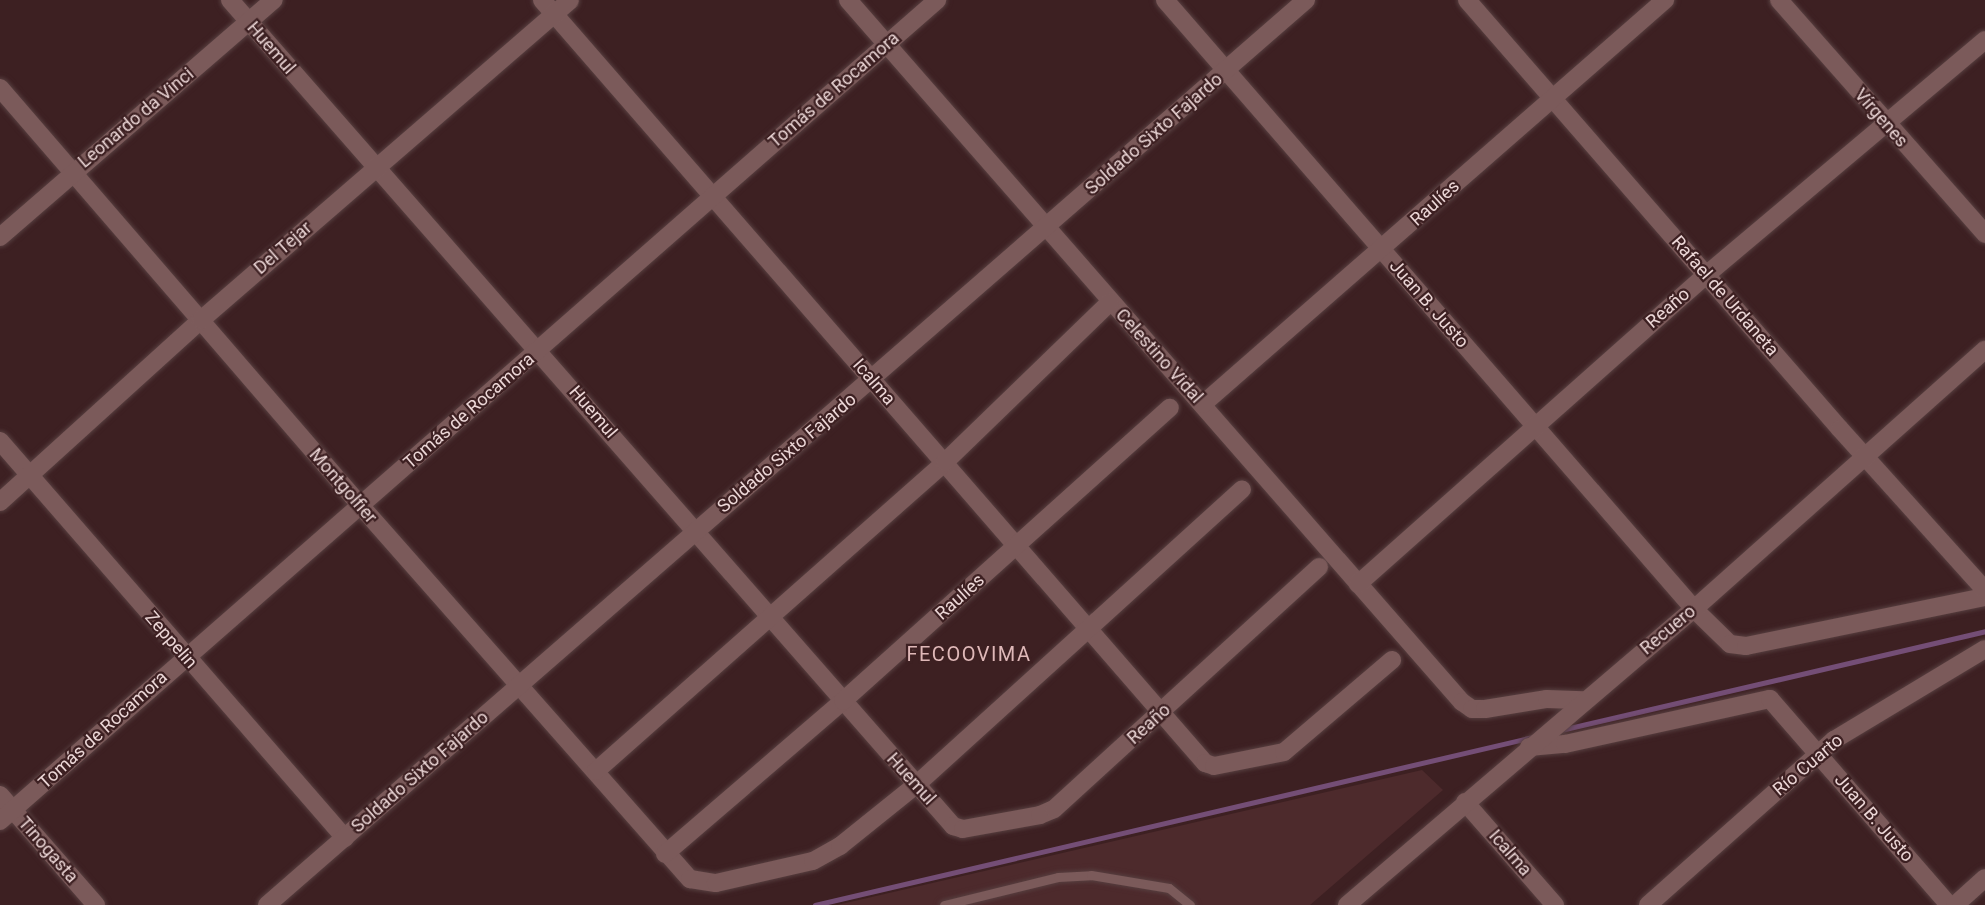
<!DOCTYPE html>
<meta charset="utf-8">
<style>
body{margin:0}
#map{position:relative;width:1985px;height:905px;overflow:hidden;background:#3d2022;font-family:Roboto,sans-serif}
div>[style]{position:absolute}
.built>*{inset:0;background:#4d2a2c}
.stream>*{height:4.5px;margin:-2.25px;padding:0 2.25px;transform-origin:2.25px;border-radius:2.25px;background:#744e76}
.roads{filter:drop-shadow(0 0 2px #573f40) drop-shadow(0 0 2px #573f40)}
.lane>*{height:9px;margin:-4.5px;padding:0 4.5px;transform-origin:4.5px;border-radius:4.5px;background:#7b5a5a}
.street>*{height:18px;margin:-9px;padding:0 9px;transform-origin:9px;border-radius:9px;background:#7b5a5a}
span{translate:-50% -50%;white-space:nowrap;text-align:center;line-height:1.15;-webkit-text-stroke:4.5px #3d2022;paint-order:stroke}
.street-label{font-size:18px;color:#ecd7d7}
.neighbourhood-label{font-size:20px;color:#dfb8b8;letter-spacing:1.5px}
</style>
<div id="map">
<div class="built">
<div style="clip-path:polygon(1422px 770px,1443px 790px,1310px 905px,837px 905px)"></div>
</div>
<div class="stream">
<div style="left:1561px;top:730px;width:435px;rotate:-13.1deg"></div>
<div style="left:815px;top:905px;width:737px;rotate:-13.17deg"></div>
</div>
<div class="roads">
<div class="lane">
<div style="left:944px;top:905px;width:117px;rotate:-13.8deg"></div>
<div style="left:1058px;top:877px;width:33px;rotate:-3deg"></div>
<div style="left:1091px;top:875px;width:79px;rotate:9.5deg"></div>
<div style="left:1169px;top:888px;width:27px;rotate:39deg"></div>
</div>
<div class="street">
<div style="left:230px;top:0;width:1098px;rotate:48.8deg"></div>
<div style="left:953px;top:826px;width:10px;rotate:17deg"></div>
<div style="left:963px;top:829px;width:78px;rotate:-10.3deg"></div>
<div style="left:1040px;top:815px;width:15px;rotate:-23deg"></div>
<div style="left:1054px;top:809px;width:359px;rotate:-42.4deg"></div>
<div style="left:542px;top:0;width:1011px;rotate:49.01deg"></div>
<div style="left:1205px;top:763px;width:9px;rotate:18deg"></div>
<div style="left:1214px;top:766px;width:71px;rotate:-11.3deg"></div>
<div style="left:1284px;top:752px;width:142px;rotate:-40.4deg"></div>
<div style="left:848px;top:0;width:933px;rotate:48.83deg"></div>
<div style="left:1462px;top:702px;width:12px;rotate:35deg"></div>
<div style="left:1472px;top:709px;width:13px"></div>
<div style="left:1485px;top:709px;width:63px;rotate:-9.2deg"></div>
<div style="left:1547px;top:699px;width:36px;rotate:2deg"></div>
<div style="left:1165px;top:0;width:807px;rotate:49.02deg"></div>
<div style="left:1694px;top:609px;width:50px;rotate:44.2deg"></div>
<div style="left:1730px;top:644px;width:16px;rotate:7deg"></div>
<div style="left:1746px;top:646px;width:244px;rotate:-11.6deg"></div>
<div style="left:1467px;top:0;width:568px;rotate:48.99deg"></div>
<div style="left:1840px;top:429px;width:217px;rotate:48deg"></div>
<div style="left:1779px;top:0;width:312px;rotate:48.6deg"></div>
<div style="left:0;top:88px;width:551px;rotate:49.2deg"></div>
<div style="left:360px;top:505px;width:499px;rotate:48.6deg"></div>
<div style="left:690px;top:879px;width:26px;rotate:9deg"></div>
<div style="left:716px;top:883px;width:99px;rotate:-12.8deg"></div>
<div style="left:813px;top:861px;width:31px;rotate:-29deg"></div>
<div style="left:840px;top:846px;width:97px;rotate:-38.8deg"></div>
<div style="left:916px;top:785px;width:440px;rotate:-42.2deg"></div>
<div style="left:0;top:237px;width:362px;rotate:-40.9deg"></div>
<div style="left:1203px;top:404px;width:614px;rotate:-41.17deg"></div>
<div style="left:0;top:441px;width:526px;rotate:49.01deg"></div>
<div style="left:0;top:502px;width:271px;rotate:-42.2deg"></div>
<div style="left:201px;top:320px;width:488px;rotate:-40.9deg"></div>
<div style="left:1358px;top:584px;width:465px;rotate:-41.6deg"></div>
<div style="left:1706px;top:275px;width:365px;rotate:-40.1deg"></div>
<div style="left:1529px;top:747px;width:36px;rotate:-5deg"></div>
<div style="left:1565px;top:744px;width:210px;rotate:-12.4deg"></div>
<div style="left:1770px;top:699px;width:273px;rotate:49deg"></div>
<div style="left:596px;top:771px;width:466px;rotate:-41.5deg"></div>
<div style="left:945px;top:462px;width:230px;rotate:-44.1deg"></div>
<div style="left:0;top:795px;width:146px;rotate:48.9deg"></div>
<div style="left:1465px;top:802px;width:137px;rotate:48.9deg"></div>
<div style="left:0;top:821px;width:1246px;rotate:-41.22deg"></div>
<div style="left:665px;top:854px;width:235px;rotate:-40.7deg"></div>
<div style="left:843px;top:701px;width:439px;rotate:-41.9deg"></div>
<div style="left:267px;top:905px;width:1378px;rotate:-41.06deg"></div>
<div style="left:1347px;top:905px;width:456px;rotate:-40.5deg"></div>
<div style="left:1694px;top:609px;width:390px;rotate:-41.7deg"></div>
<div style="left:1648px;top:905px;width:249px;rotate:-41.6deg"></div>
<div style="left:1834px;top:740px;width:176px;rotate:-31.1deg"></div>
<div style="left:1955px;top:905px;width:40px;rotate:-42deg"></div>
</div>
</div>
<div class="street-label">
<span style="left:271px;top:48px;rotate:49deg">Huemul</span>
<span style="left:834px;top:90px;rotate:-41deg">Tomás de Rocamora</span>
<span style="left:136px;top:118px;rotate:-40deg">Leonardo da Vinci</span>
<span style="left:1881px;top:118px;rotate:49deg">Vírgenes</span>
<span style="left:1154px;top:134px;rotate:-41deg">Soldado Sixto Fajardo</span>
<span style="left:1435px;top:203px;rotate:-42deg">Raulíes</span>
<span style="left:283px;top:248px;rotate:-41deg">Del Tejar</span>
<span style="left:1725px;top:296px;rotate:49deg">Rafael de Urdaneta</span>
<span style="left:1429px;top:304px;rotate:49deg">Juan B. Justo</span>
<span style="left:1668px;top:308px;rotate:-41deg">Reaño</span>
<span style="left:1159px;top:356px;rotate:48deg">Celestino Vidal</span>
<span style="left:874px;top:382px;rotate:49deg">Icalma</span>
<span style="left:469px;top:411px;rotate:-41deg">Tomás de Rocamora</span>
<span style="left:593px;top:412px;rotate:49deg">Huemul</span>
<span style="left:787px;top:453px;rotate:-40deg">Soldado Sixto Fajardo</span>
<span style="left:343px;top:486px;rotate:49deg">Montgolfier</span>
<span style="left:960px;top:597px;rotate:-42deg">Raulíes</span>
<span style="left:1668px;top:630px;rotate:-40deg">Recuero</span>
<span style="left:171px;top:640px;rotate:49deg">Zeppelin</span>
<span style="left:1149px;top:724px;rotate:-42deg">Reaño</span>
<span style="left:103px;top:730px;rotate:-42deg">Tomás de Rocamora</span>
<span style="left:1808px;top:765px;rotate:-40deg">Río Cuarto</span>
<span style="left:420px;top:772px;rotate:-41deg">Soldado Sixto Fajardo</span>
<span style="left:911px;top:779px;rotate:48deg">Huemul</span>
<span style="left:1874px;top:818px;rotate:49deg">Juan B. Justo</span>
<span style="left:48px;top:850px;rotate:49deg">Tinogasta</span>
<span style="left:1510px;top:853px;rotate:49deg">Icalma</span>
</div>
<div class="neighbourhood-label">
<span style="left:969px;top:654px">FECOOVIMA</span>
</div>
</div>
